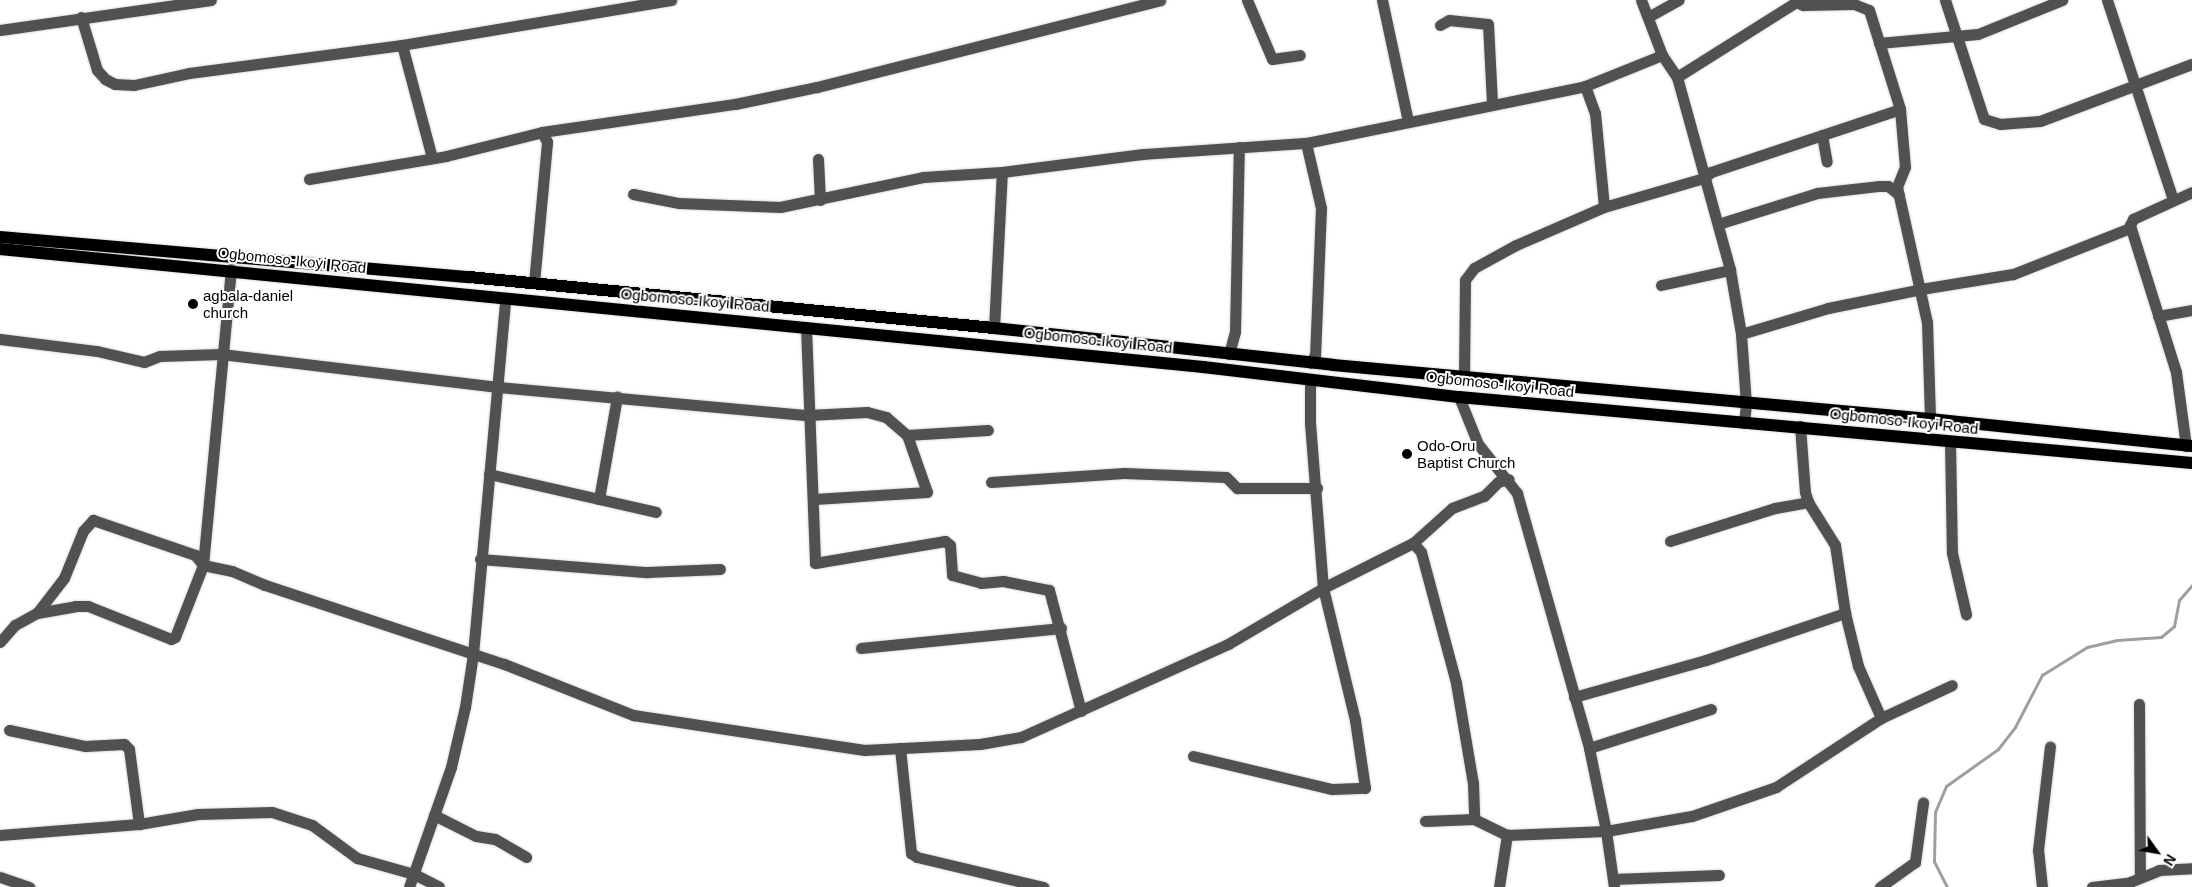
<!DOCTYPE html>
<style>
body{margin:0}
#map{position:relative;width:2192px;height:887px;overflow:hidden;background:#fff;font-family:Arial,sans-serif}
div>[style]{position:absolute}
.stream>*{height:3px;margin:-1.5px;padding:0 1.5px;transform-origin:1.5px;border-radius:1.5px;background:#9f9f9f}
.roads{filter:drop-shadow(0 0 1px #dbdbdb) drop-shadow(0 0 1px #dbdbdb)}
.minor>*{height:11px;margin:-5.5px;padding:0 5.5px;transform-origin:5.5px;border-radius:5.5px;background:#515151}
.major>*{height:12px;margin:-6px;padding:0 6px;transform-origin:6px;border-radius:6px;background:#000}
.dots>*{width:14px;height:14px;translate:-50% -50%;box-sizing:border-box;border:2px solid #fff;border-radius:50%}
span{translate:-50% -50%;white-space:nowrap;text-align:center;line-height:1.15;-webkit-text-stroke:4px #fff;paint-order:stroke}
.street-label{font-size:15px;color:#000}
.poi-label{font-size:15px;color:#000}
.left{translate:0 -50%;text-align:left}
.north{position:absolute;left:2132px;top:827px;width:50px;height:50px;-webkit-text-stroke:4px #fff;paint-order:stroke;rotate:122deg;font-size:14px;font-weight:700;line-height:20px;text-align:center;color:#000}
.north::after{content:'';display:block;margin:auto;width:18px;height:22px;background:#000;clip-path:polygon(50% 0,100% 100%,50% 72%,0 100%)}
</style>
<div id="map">
<div class="stream">
<div style="left:1947px;top:887px;width:29px;rotate:-117deg"></div>
<div style="left:1934px;top:861px;width:49px;rotate:-88.8deg"></div>
<div style="left:1935px;top:812px;width:28px;rotate:-67deg"></div>
<div style="left:1946px;top:786px;width:64px;rotate:-35.4deg"></div>
<div style="left:1998px;top:749px;width:28px;rotate:-52deg"></div>
<div style="left:2015px;top:727px;width:59px;rotate:-62.6deg"></div>
<div style="left:2042px;top:675px;width:53px;rotate:-31.9deg"></div>
<div style="left:2087px;top:647px;width:31px;rotate:-13deg"></div>
<div style="left:2117px;top:640px;width:44px;rotate:-3.9deg"></div>
<div style="left:2161px;top:637px;width:17px;rotate:-40deg"></div>
<div style="left:2174px;top:626px;width:26px;rotate:-79deg"></div>
<div style="left:2179px;top:600px;width:20px;rotate:-49deg"></div>
</div>
<div class="roads">
<div class="minor">
<div style="left:1247px;top:0;width:64px;rotate:67deg"></div>
<div style="left:1272px;top:59px;width:28px;rotate:-8deg"></div>
<div style="left:1382px;top:0;width:124px;rotate:77.9deg"></div>
<div style="left:1641px;top:0;width:59px;rotate:69.1deg"></div>
<div style="left:1662px;top:55px;width:27px;rotate:56deg"></div>
<div style="left:1677px;top:77px;width:200px;rotate:74.6deg"></div>
<div style="left:1730px;top:270px;width:65px;rotate:80.2deg"></div>
<div style="left:1741px;top:334px;width:70px;rotate:85.9deg"></div>
<div style="left:1746px;top:404px;width:19px;rotate:96deg"></div>
<div style="left:1945px;top:0;width:125px;rotate:71.9deg"></div>
<div style="left:1984px;top:119px;width:17px;rotate:17deg"></div>
<div style="left:2000px;top:124px;width:40px;rotate:-4.3deg"></div>
<div style="left:2040px;top:121px;width:162px;rotate:-20.6deg"></div>
<div style="left:2107px;top:0;width:210px;rotate:71.7deg"></div>
<div style="left:81px;top:17px;width:55px;rotate:73.2deg"></div>
<div style="left:97px;top:70px;width:12px;rotate:48deg"></div>
<div style="left:105px;top:79px;width:11px;rotate:27deg"></div>
<div style="left:115px;top:84px;width:19px;rotate:3deg"></div>
<div style="left:134px;top:85px;width:56px;rotate:-12.3deg"></div>
<div style="left:189px;top:73px;width:215px;rotate:-7.5deg"></div>
<div style="left:402px;top:45px;width:273px;rotate:-9.5deg"></div>
<div style="left:1648px;top:17px;width:35px;rotate:-29deg"></div>
<div style="left:1440px;top:25px;width:10px;rotate:-29deg"></div>
<div style="left:1449px;top:20px;width:39px;rotate:6deg"></div>
<div style="left:1488px;top:24px;width:80px;rotate:87.1deg"></div>
<div style="left:0;top:30px;width:213px;rotate:-8.1deg"></div>
<div style="left:1879px;top:43px;width:99px;rotate:-5.2deg"></div>
<div style="left:1978px;top:34px;width:91px;rotate:-22deg"></div>
<div style="left:402px;top:45px;width:117px;rotate:75.1deg"></div>
<div style="left:1677px;top:77px;width:141px;rotate:-32.2deg"></div>
<div style="left:1796px;top:2px;width:8px;rotate:23deg"></div>
<div style="left:1803px;top:5px;width:51px;rotate:-1.1deg"></div>
<div style="left:1854px;top:4px;width:16px;rotate:22deg"></div>
<div style="left:1869px;top:10px;width:104px;rotate:72.6deg"></div>
<div style="left:1900px;top:109px;width:58px;rotate:85.1deg"></div>
<div style="left:1905px;top:167px;width:22px;rotate:112deg"></div>
<div style="left:1897px;top:187px;width:138px;rotate:77.5deg"></div>
<div style="left:1927px;top:322px;width:97px;rotate:88.2deg"></div>
<div style="left:1585px;top:86px;width:29px;rotate:70deg"></div>
<div style="left:1595px;top:113px;width:94px;rotate:84.5deg"></div>
<div style="left:1822px;top:135px;width:27px;rotate:80deg"></div>
<div style="left:1306px;top:143px;width:67px;rotate:77deg"></div>
<div style="left:1321px;top:208px;width:147px;rotate:92.3deg"></div>
<div style="left:1315px;top:355px;width:9px;rotate:122deg"></div>
<div style="left:818px;top:159px;width:41px;rotate:87.2deg"></div>
<div style="left:309px;top:179px;width:139px;rotate:-9.5deg"></div>
<div style="left:446px;top:156px;width:99px;rotate:-14deg"></div>
<div style="left:542px;top:132px;width:195px;rotate:-8.3deg"></div>
<div style="left:735px;top:104px;width:84px;rotate:-11.7deg"></div>
<div style="left:817px;top:87px;width:354px;rotate:-14.2deg"></div>
<div style="left:633px;top:194px;width:47px;rotate:11.1deg"></div>
<div style="left:679px;top:203px;width:101px;rotate:2.3deg"></div>
<div style="left:780px;top:207px;width:146px;rotate:-11.8deg"></div>
<div style="left:923px;top:177px;width:79px;rotate:-3.6deg"></div>
<div style="left:1002px;top:172px;width:142px;rotate:-7.3deg"></div>
<div style="left:1143px;top:154px;width:163px;rotate:-3.9deg"></div>
<div style="left:1306px;top:143px;width:285px;rotate:-11.5deg"></div>
<div style="left:1585px;top:86px;width:83px;rotate:-21.9deg"></div>
<div style="left:1718px;top:224px;width:104px;rotate:-17.4deg"></div>
<div style="left:1817px;top:193px;width:61px;rotate:-6.5deg"></div>
<div style="left:1878px;top:186px;width:10px"></div>
<div style="left:1888px;top:186px;width:14px;rotate:39deg"></div>
<div style="left:534px;top:283px;width:142px;rotate:-84.7deg"></div>
<div style="left:547px;top:142px;width:11px;rotate:-117deg"></div>
<div style="left:1661px;top:285px;width:71px;rotate:-12.3deg"></div>
<div style="left:2158px;top:316px;width:35px;rotate:-10deg"></div>
<div style="left:806px;top:327px;width:236px;rotate:87.8deg"></div>
<div style="left:815px;top:563px;width:132px;rotate:-9.6deg"></div>
<div style="left:945px;top:541px;width:6px;rotate:39deg"></div>
<div style="left:950px;top:545px;width:30px;rotate:86deg"></div>
<div style="left:952px;top:575px;width:30px;rotate:15deg"></div>
<div style="left:981px;top:583px;width:22px;rotate:-5deg"></div>
<div style="left:1003px;top:581px;width:47px;rotate:11.1deg"></div>
<div style="left:1049px;top:590px;width:125px;rotate:75.2deg"></div>
<div style="left:994px;top:328px;width:156px;rotate:-87.1deg"></div>
<div style="left:1741px;top:334px;width:91px;rotate:-16.6deg"></div>
<div style="left:1828px;top:308px;width:95px;rotate:-11.5deg"></div>
<div style="left:1921px;top:289px;width:93px;rotate:-9.3deg"></div>
<div style="left:2013px;top:274px;width:126px;rotate:-21.5deg"></div>
<div style="left:0;top:339px;width:98px;rotate:7.1deg"></div>
<div style="left:97px;top:351px;width:48px;rotate:13.2deg"></div>
<div style="left:144px;top:362px;width:17px;rotate:-21deg"></div>
<div style="left:160px;top:356px;width:61px;rotate:-1.9deg"></div>
<div style="left:221px;top:354px;width:279px;rotate:6.8deg"></div>
<div style="left:498px;top:387px;width:311px;rotate:5.2deg"></div>
<div style="left:808px;top:415px;width:59px;rotate:-2.9deg"></div>
<div style="left:867px;top:412px;width:20px;rotate:15deg"></div>
<div style="left:886px;top:417px;width:28px;rotate:41deg"></div>
<div style="left:907px;top:435px;width:60px;rotate:70.7deg"></div>
<div style="left:927px;top:492px;width:113px;rotate:176.5deg"></div>
<div style="left:1229px;top:354px;width:23px;rotate:-75deg"></div>
<div style="left:1235px;top:332px;width:185px;rotate:-88.8deg"></div>
<div style="left:1464px;top:377px;width:97px;rotate:-89.4deg"></div>
<div style="left:1465px;top:280px;width:15px;rotate:-53deg"></div>
<div style="left:1474px;top:268px;width:48px;rotate:-28.7deg"></div>
<div style="left:1516px;top:245px;width:96px;rotate:-23.4deg"></div>
<div style="left:1604px;top:207px;width:104px;rotate:-16.2deg"></div>
<div style="left:1704px;top:178px;width:9px;rotate:-41deg"></div>
<div style="left:1711px;top:172px;width:199px;rotate:-18.4deg"></div>
<div style="left:1459px;top:397px;width:51px;rotate:68deg"></div>
<div style="left:1478px;top:444px;width:63px;rotate:51.5deg"></div>
<div style="left:1517px;top:493px;width:265px;rotate:74.2deg"></div>
<div style="left:1589px;top:748px;width:85px;rotate:78.4deg"></div>
<div style="left:1606px;top:831px;width:57px;rotate:81.9deg"></div>
<div style="left:1800px;top:426px;width:66px;rotate:85.7deg"></div>
<div style="left:1805px;top:492px;width:10px;rotate:73deg"></div>
<div style="left:1808px;top:502px;width:51px;rotate:57.9deg"></div>
<div style="left:1835px;top:545px;width:69px;rotate:81.6deg"></div>
<div style="left:1845px;top:613px;width:55px;rotate:76.2deg"></div>
<div style="left:1858px;top:666px;width:57px;rotate:66.1deg"></div>
<div style="left:907px;top:435px;width:81px;rotate:-3.5deg"></div>
<div style="left:1950px;top:442px;width:111px;rotate:89deg"></div>
<div style="left:1952px;top:553px;width:63px;rotate:77.1deg"></div>
<div style="left:2186px;top:446px;width:75px;rotate:-97.7deg"></div>
<div style="left:2176px;top:372px;width:154px;rotate:-107.4deg"></div>
<div style="left:2130px;top:225px;width:7px;rotate:-63deg"></div>
<div style="left:2133px;top:219px;width:65px;rotate:-24.6deg"></div>
<div style="left:489px;top:474px;width:171px;rotate:12.8deg"></div>
<div style="left:991px;top:482px;width:133px;rotate:-3.9deg"></div>
<div style="left:1124px;top:473px;width:102px;rotate:2.2deg"></div>
<div style="left:1226px;top:477px;width:16px;rotate:45deg"></div>
<div style="left:1237px;top:488px;width:80px"></div>
<div style="left:599px;top:499px;width:104px;rotate:-80deg"></div>
<div style="left:1670px;top:541px;width:110px;rotate:-17.4deg"></div>
<div style="left:1775px;top:508px;width:34px;rotate:-10deg"></div>
<div style="left:1413px;top:543px;width:52px;rotate:-41.9deg"></div>
<div style="left:1452px;top:508px;width:34px;rotate:-21deg"></div>
<div style="left:1484px;top:496px;width:20px;rotate:-45deg"></div>
<div style="left:1498px;top:482px;width:11px;rotate:-15deg"></div>
<div style="left:480px;top:559px;width:168px;rotate:4.5deg"></div>
<div style="left:647px;top:572px;width:73px;rotate:-2.4deg"></div>
<div style="left:37px;top:613px;width:44px;rotate:-52.4deg"></div>
<div style="left:64px;top:578px;width:51px;rotate:-68deg"></div>
<div style="left:83px;top:531px;width:15px;rotate:-48deg"></div>
<div style="left:93px;top:520px;width:108px;rotate:18.9deg"></div>
<div style="left:195px;top:555px;width:13px;rotate:51deg"></div>
<div style="left:203px;top:565px;width:30px;rotate:12deg"></div>
<div style="left:232px;top:571px;width:36px;rotate:23deg"></div>
<div style="left:265px;top:585px;width:252px;rotate:18.3deg"></div>
<div style="left:504px;top:664px;width:139px;rotate:21.6deg"></div>
<div style="left:633px;top:715px;width:234px;rotate:8.6deg"></div>
<div style="left:864px;top:750px;width:116px;rotate:-3deg"></div>
<div style="left:980px;top:744px;width:42px;rotate:-9.7deg"></div>
<div style="left:1021px;top:737px;width:227px;rotate:-24.2deg"></div>
<div style="left:1228px;top:644px;width:110px;rotate:-30.5deg"></div>
<div style="left:1323px;top:588px;width:101px;rotate:-26.6deg"></div>
<div style="left:1413px;top:543px;width:12px;rotate:48deg"></div>
<div style="left:1421px;top:552px;width:136px;rotate:75deg"></div>
<div style="left:1456px;top:683px;width:101px;rotate:80.4deg"></div>
<div style="left:1473px;top:783px;width:36px;rotate:88deg"></div>
<div style="left:0;top:642px;width:23px;rotate:-49deg"></div>
<div style="left:15px;top:625px;width:25px;rotate:-29deg"></div>
<div style="left:37px;top:613px;width:39px;rotate:-10deg"></div>
<div style="left:75px;top:606px;width:13px"></div>
<div style="left:88px;top:606px;width:89px;rotate:21.7deg"></div>
<div style="left:171px;top:639px;width:4px;rotate:-27deg"></div>
<div style="left:175px;top:637px;width:77px;rotate:-68.7deg"></div>
<div style="left:203px;top:565px;width:297px;rotate:-84.6deg"></div>
<div style="left:861px;top:648px;width:201px;rotate:-5.7deg"></div>
<div style="left:1574px;top:697px;width:137px;rotate:-15.7deg"></div>
<div style="left:1706px;top:660px;width:147px;rotate:-18.7deg"></div>
<div style="left:2139px;top:704px;width:173px;rotate:89.7deg"></div>
<div style="left:9px;top:730px;width:78px;rotate:11.9deg"></div>
<div style="left:85px;top:746px;width:39px;rotate:-3deg"></div>
<div style="left:124px;top:744px;width:7px;rotate:45deg"></div>
<div style="left:129px;top:749px;width:76px;rotate:82.4deg"></div>
<div style="left:900px;top:748px;width:106px;rotate:84deg"></div>
<div style="left:911px;top:853px;width:7px;rotate:34deg"></div>
<div style="left:917px;top:857px;width:130px;rotate:13.4deg"></div>
<div style="left:1589px;top:748px;width:128px;rotate:-17.7deg"></div>
<div style="left:1193px;top:756px;width:143px;rotate:13.4deg"></div>
<div style="left:1332px;top:789px;width:33px;rotate:-2deg"></div>
<div style="left:1365px;top:788px;width:69px;rotate:-98.4deg"></div>
<div style="left:1355px;top:720px;width:136px;rotate:-103.6deg"></div>
<div style="left:1323px;top:588px;width:166px;rotate:-94.5deg"></div>
<div style="left:1310px;top:423px;width:43px;rotate:-90deg"></div>
<div style="left:434px;top:815px;width:47px;rotate:26.6deg"></div>
<div style="left:476px;top:836px;width:19px;rotate:9deg"></div>
<div style="left:495px;top:839px;width:36px;rotate:30deg"></div>
<div style="left:1425px;top:821px;width:49px;rotate:-2.3deg"></div>
<div style="left:1474px;top:819px;width:37px;rotate:26deg"></div>
<div style="left:1507px;top:835px;width:99px;rotate:-2.3deg"></div>
<div style="left:1606px;top:831px;width:87px;rotate:-9.9deg"></div>
<div style="left:1692px;top:816px;width:89px;rotate:-19deg"></div>
<div style="left:1776px;top:787px;width:126px;rotate:-33.3deg"></div>
<div style="left:1881px;top:718px;width:78px;rotate:-24.9deg"></div>
<div style="left:0;top:835px;width:139px;rotate:-4.5deg"></div>
<div style="left:139px;top:824px;width:60px;rotate:-9.6deg"></div>
<div style="left:198px;top:814px;width:74px;rotate:-1.5deg"></div>
<div style="left:272px;top:812px;width:42px;rotate:18deg"></div>
<div style="left:312px;top:825px;width:56px;rotate:36.3deg"></div>
<div style="left:357px;top:858px;width:59px;rotate:15.7deg"></div>
<div style="left:414px;top:874px;width:28px;rotate:27deg"></div>
<div style="left:0;top:877px;width:31px;rotate:19deg"></div>
<div style="left:1613px;top:879px;width:106px;rotate:-2.2deg"></div>
<div style="left:409px;top:887px;width:127px;rotate:-70.7deg"></div>
<div style="left:451px;top:767px;width:62px;rotate:-76.9deg"></div>
<div style="left:465px;top:707px;width:54px;rotate:-81.4deg"></div>
<div style="left:473px;top:654px;width:356px;rotate:-84.8deg"></div>
<div style="left:1499px;top:887px;width:53px;rotate:-81.3deg"></div>
<div style="left:1880px;top:887px;width:43px;rotate:-35.5deg"></div>
<div style="left:1915px;top:862px;width:60px;rotate:-82.3deg"></div>
<div style="left:2042px;top:887px;width:37px;rotate:-96deg"></div>
<div style="left:2038px;top:850px;width:104px;rotate:-83.4deg"></div>
<div style="left:2092px;top:887px;width:38px;rotate:-7deg"></div>
<div style="left:2130px;top:882px;width:31px;rotate:-22deg"></div>
<div style="left:2159px;top:870px;width:33px;rotate:-3deg"></div>
</div>
<div class="major">
<div style="left:0;top:237px;width:471px;rotate:4.9deg"></div>
<div style="left:469px;top:277px;width:527px;rotate:5.55deg"></div>
<div style="left:994px;top:328px;width:341px;rotate:6.2deg"></div>
<div style="left:1333px;top:365px;width:599px;rotate:5.17deg"></div>
<div style="left:1930px;top:419px;width:263px;rotate:5.9deg"></div>
<div style="left:0;top:249px;width:1209px;rotate:5.6deg"></div>
<div style="left:1203px;top:367px;width:258px;rotate:6.7deg"></div>
<div style="left:1459px;top:397px;width:736px;rotate:5.15deg"></div>
</div>
</div>
<div class="dots">
<div style="left:193px;top:304px;background:#000"></div>
<div style="left:1407px;top:454px;background:#000"></div>
</div>
<div class="street-label">
<span style="left:292px;top:260px;rotate:6deg">Ogbomoso-Ikoyi Road</span>
<span style="left:695px;top:300px;rotate:5deg">Ogbomoso-Ikoyi Road</span>
<span style="left:1098px;top:340px;rotate:6deg">Ogbomoso-Ikoyi Road</span>
<span style="left:1500px;top:384px;rotate:6deg">Ogbomoso-Ikoyi Road</span>
<span style="left:1904px;top:421px;rotate:6deg">Ogbomoso-Ikoyi Road</span>
</div>
<div class="poi-label">
<span class="left" style="left:203px;top:304px">agbala-daniel<br>church</span>
<span class="left" style="left:1417px;top:454px">Odo-Oru<br>Baptist Church</span>
</div>
<div class="north">N</div>
</div>
